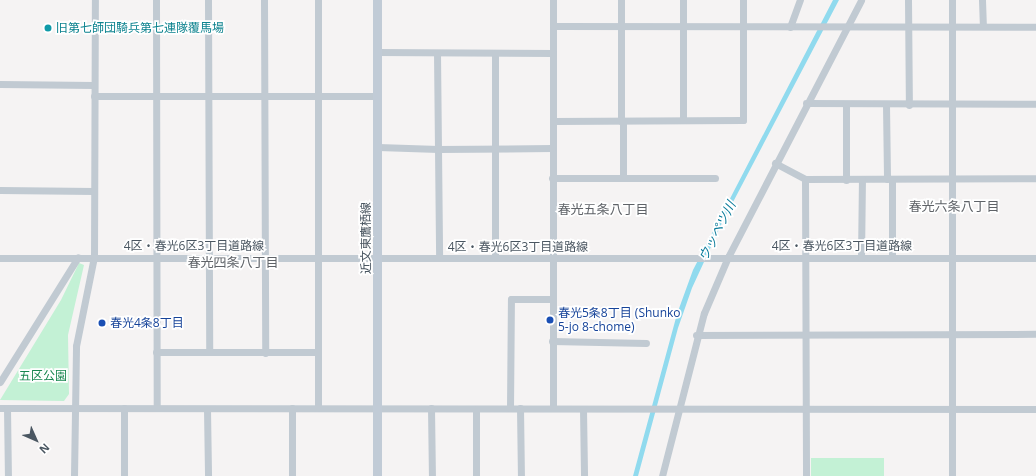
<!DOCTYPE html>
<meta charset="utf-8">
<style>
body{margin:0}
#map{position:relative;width:1036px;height:476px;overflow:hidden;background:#f5f3f3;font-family:"Open Sans","Noto Sans JP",sans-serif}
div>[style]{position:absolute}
.green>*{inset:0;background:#c3f1d5;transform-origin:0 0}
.water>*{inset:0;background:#90daee}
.street>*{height:7px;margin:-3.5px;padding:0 3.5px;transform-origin:3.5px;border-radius:3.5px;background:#c1cad2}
.secondary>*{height:9px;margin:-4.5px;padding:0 4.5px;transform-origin:4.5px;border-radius:4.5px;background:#c1cbd6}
.dots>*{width:11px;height:11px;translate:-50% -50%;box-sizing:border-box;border:2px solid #fff;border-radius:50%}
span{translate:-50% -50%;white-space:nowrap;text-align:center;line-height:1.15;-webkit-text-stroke:3.5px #fff;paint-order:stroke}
.culture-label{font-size:12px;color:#0d838f}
.left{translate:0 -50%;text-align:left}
.street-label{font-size:12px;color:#4a5661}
.transit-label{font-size:12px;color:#164399}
.park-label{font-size:12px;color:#17864f}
.neighbourhood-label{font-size:13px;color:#5f6368}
.water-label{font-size:13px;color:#0c7c9b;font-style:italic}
.north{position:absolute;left:16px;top:420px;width:40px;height:40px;-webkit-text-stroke:3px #fff;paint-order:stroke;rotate:135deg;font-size:11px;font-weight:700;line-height:16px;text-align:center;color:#4a5661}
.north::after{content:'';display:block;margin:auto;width:14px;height:18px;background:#4a5661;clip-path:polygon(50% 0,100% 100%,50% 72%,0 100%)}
</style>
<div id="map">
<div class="green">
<div style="clip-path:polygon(79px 263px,84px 265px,68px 335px,69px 394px,64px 401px,0 400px,61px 300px)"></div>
<div style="left:884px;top:458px;width:18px;height:73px;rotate:90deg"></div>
</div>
<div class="water">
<div style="clip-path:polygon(833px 0,839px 0,721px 225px,692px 288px,678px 328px,638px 476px,633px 476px,677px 314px,693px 270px)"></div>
</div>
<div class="street">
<div style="left:156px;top:0;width:408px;rotate:89.9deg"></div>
<div style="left:208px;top:0;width:352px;rotate:89.8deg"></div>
<div style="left:264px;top:0;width:353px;rotate:89.8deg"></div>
<div style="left:553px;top:0;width:408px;rotate:90deg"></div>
<div style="left:621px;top:0;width:121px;rotate:90deg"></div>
<div style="left:908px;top:0;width:105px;rotate:89.5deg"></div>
<div style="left:982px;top:0;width:26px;rotate:88deg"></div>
<div style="left:553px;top:26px;width:483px;rotate:0.1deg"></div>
<div style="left:790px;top:27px;width:29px;rotate:-70deg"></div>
<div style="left:377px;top:52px;width:176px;rotate:0.3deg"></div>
<div style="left:437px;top:53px;width:205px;rotate:89.4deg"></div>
<div style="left:495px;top:53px;width:204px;rotate:90deg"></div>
<div style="left:0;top:84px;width:94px;rotate:0.6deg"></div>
<div style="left:94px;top:96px;width:283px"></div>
<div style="left:806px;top:103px;width:230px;rotate:0.2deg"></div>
<div style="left:846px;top:104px;width:76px;rotate:90deg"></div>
<div style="left:886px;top:105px;width:74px;rotate:89.2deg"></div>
<div style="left:683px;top:120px;width:120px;rotate:-90deg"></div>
<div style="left:553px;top:121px;width:190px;rotate:-0.3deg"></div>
<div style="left:743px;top:120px;width:120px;rotate:-90deg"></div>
<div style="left:378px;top:147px;width:60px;rotate:1.9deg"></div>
<div style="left:438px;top:149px;width:114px;rotate:-0.5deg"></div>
<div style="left:775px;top:163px;width:34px;rotate:28deg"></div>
<div style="left:805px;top:179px;width:231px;rotate:-0.2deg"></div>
<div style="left:623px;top:177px;width:56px;rotate:-90deg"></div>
<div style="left:552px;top:178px;width:163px"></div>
<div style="left:805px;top:179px;width:297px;rotate:89.8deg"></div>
<div style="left:0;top:190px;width:94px;rotate:0.6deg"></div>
<div style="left:0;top:258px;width:1036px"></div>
<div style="left:861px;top:258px;width:79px;rotate:-89.3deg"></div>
<div style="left:892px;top:258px;width:79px;rotate:-90deg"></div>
<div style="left:696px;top:335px;width:340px;rotate:-0.2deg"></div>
<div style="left:552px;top:341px;width:94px;rotate:1.2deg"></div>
<div style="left:156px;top:352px;width:162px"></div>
<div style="left:0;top:382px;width:147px;rotate:-58deg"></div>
<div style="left:0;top:408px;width:1036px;rotate:0.06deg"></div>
<div style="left:7px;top:408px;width:68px;rotate:89.2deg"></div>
<div style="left:292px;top:408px;width:68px;rotate:90deg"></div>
<div style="left:318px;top:408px;width:408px;rotate:-90deg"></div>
<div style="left:431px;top:408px;width:68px;rotate:89.2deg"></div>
<div style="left:510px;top:408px;width:109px;rotate:-89.5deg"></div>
<div style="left:511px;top:299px;width:41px"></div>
<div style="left:520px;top:408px;width:68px;rotate:89.2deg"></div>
<div style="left:207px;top:409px;width:67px;rotate:89.1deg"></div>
<div style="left:476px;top:409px;width:67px;rotate:90deg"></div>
<div style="left:583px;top:409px;width:67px;rotate:89.1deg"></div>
<div style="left:74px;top:476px;width:130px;rotate:-89.1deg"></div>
<div style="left:76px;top:346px;width:91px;rotate:-78.6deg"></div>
<div style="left:94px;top:257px;width:257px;rotate:-89.8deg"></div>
<div style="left:124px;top:476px;width:68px;rotate:-90deg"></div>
<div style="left:662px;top:476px;width:168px;rotate:-75.6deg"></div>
<div style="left:704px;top:313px;width:61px;rotate:-66.8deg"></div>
<div style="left:728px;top:257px;width:289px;rotate:-62.6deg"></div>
<div style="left:952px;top:476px;width:476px;rotate:-90deg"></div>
</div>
<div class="secondary">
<div style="left:377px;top:476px;width:476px;rotate:-90deg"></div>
</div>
<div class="dots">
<div style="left:48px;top:28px;background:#0f9aa8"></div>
<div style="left:550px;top:320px;background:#1a4fb4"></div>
<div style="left:102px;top:323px;background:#1a4fb4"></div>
</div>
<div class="culture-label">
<span class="left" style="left:56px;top:28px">旧第七師団騎兵第七連隊覆馬場</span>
</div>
<div class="street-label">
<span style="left:366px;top:238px;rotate:-90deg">近文東鷹栖線</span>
<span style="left:194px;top:246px">4区・春光6区3丁目道路線</span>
<span style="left:842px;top:246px">4区・春光6区3丁目道路線</span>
<span style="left:518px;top:247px">4区・春光6区3丁目道路線</span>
</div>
<div class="transit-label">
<span class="left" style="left:558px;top:320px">春光5条8丁目 (Shunko<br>5-jo 8-chome)</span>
<span class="left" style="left:110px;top:323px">春光4条8丁目</span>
</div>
<div class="park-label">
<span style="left:43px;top:376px">五区公園</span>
</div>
<div class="neighbourhood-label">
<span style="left:954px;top:206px">春光六条八丁目</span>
<span style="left:603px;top:209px">春光五条八丁目</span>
<span style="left:233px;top:262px">春光四条八丁目</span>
</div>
<div class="water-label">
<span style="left:717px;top:231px;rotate:-63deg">ウッペツ川</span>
</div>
<div class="north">N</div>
</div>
